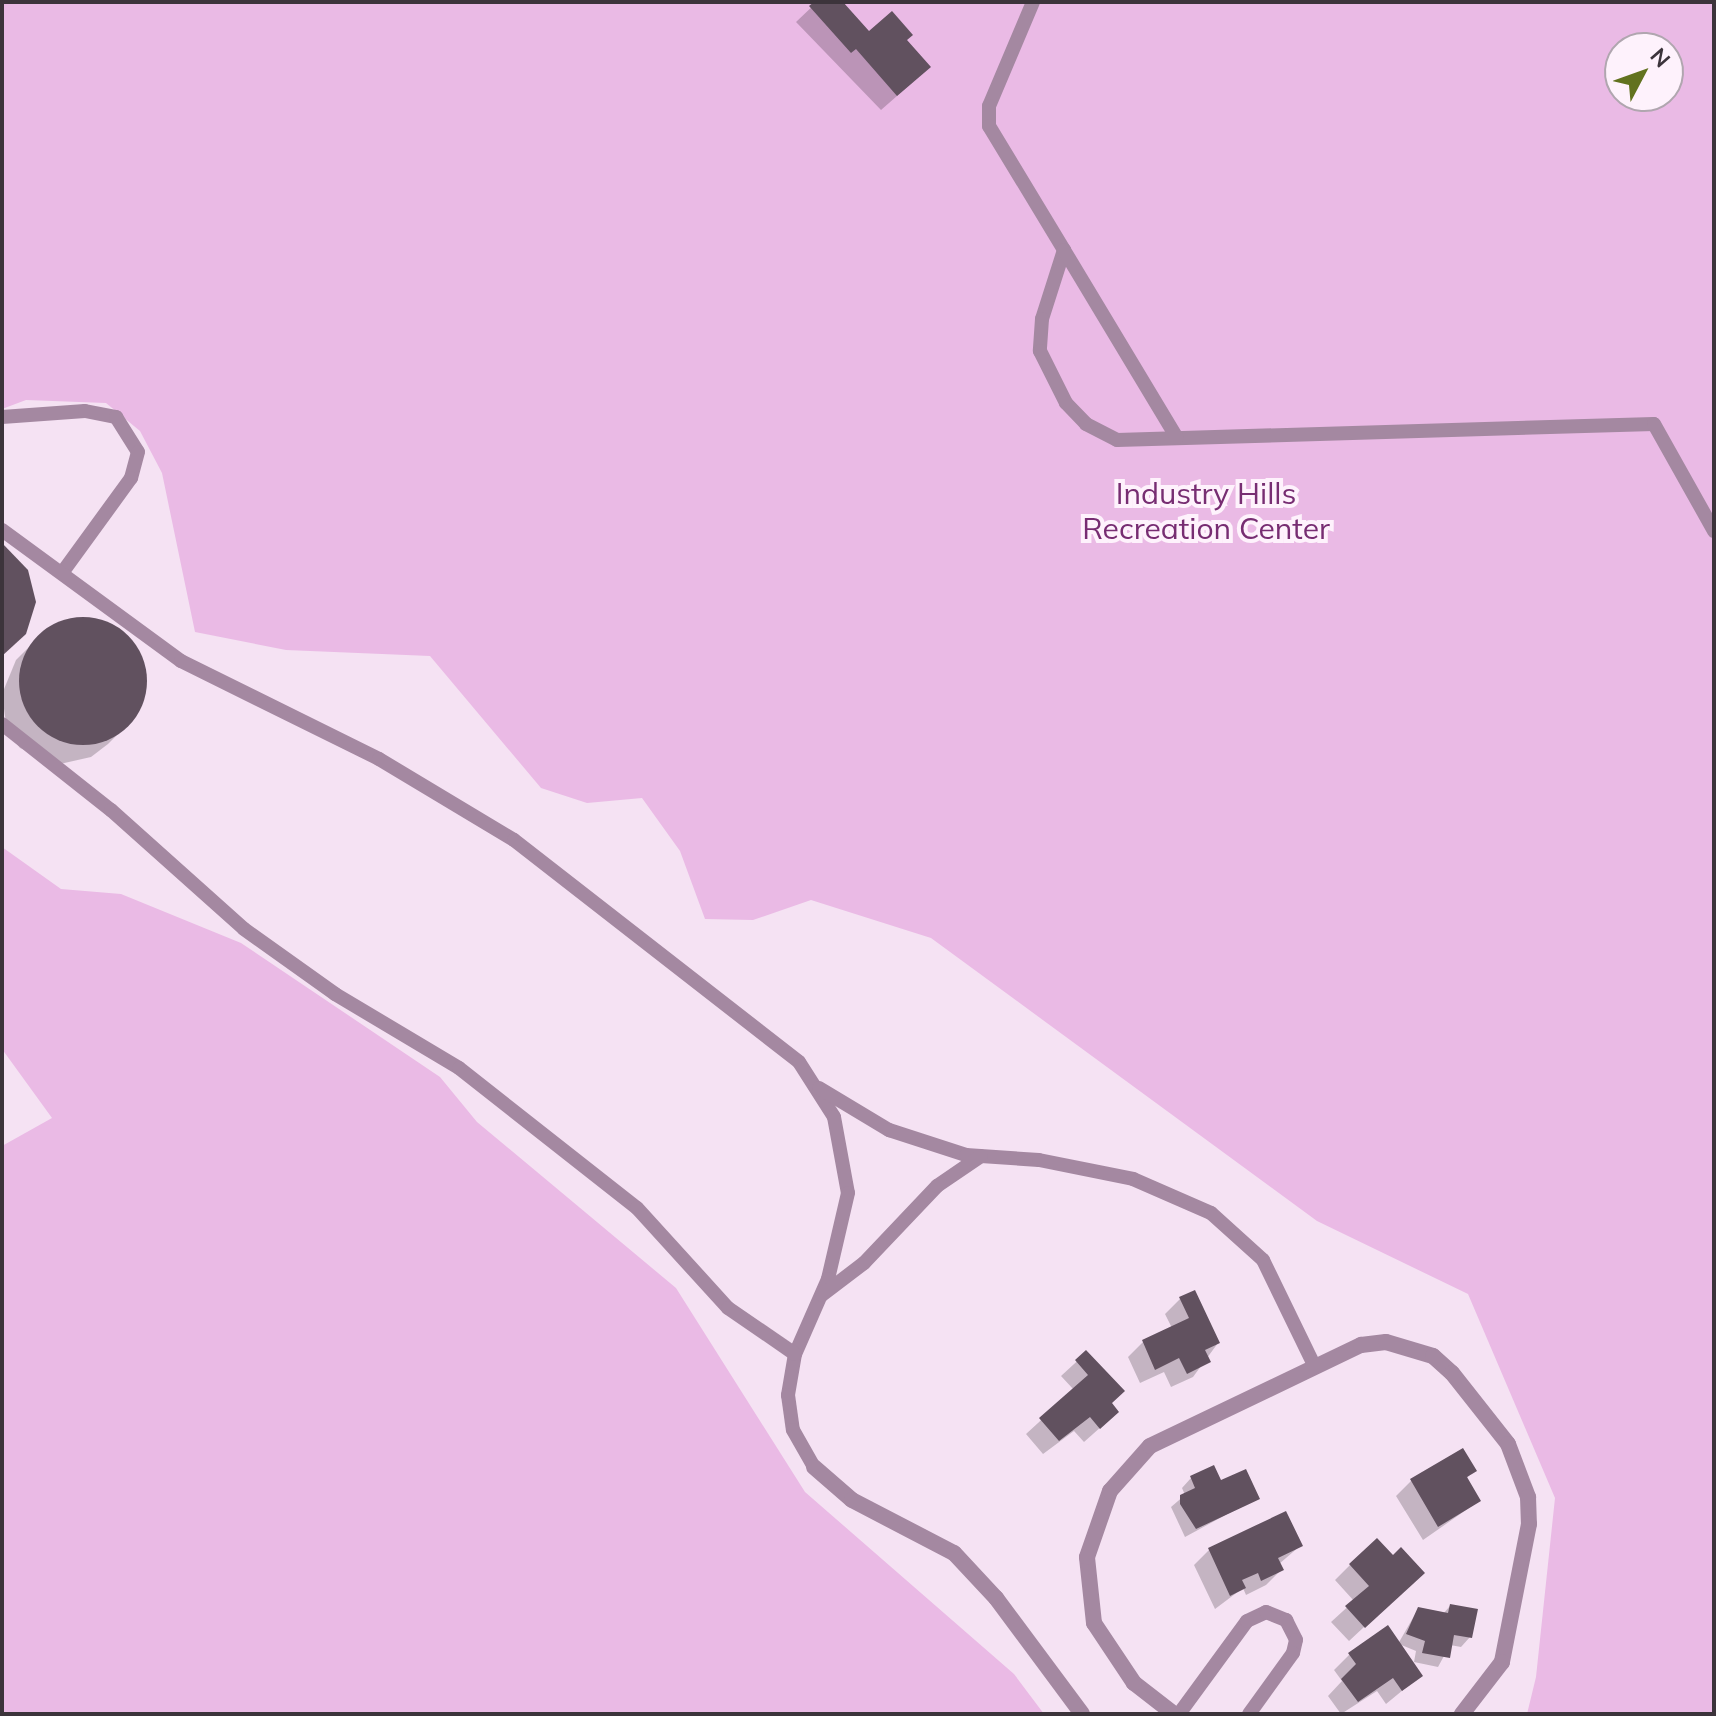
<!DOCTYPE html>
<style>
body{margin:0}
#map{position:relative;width:1716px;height:1716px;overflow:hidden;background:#f5e2f3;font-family:Mulish,sans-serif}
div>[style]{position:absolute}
.green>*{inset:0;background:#eabae5}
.shadow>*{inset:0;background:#0003}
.building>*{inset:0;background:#61515f}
.round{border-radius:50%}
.service>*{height:14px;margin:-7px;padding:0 7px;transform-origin:7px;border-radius:7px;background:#a488a1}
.minor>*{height:16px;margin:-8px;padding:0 8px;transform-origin:8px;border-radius:8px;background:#a488a1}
span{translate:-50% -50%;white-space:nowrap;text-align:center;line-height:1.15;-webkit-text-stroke:8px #fef2fc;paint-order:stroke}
.park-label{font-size:30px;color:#772d72}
.frame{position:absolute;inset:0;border:4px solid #3c343b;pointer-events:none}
.north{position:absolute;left:1604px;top:32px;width:80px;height:80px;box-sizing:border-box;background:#fef2fc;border:2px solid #b0a6af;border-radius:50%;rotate:49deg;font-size:22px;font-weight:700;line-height:32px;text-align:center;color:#3c343b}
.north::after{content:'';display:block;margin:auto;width:28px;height:36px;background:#62721f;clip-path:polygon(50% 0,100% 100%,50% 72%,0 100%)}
</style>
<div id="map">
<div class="green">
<div style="clip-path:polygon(evenodd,2px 2px,1714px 2px,1714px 1714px,1527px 1714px,1536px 1677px,1555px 1498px,1468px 1294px,1317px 1221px,931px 938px,811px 900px,753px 920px,705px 919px,680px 851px,642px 798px,587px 803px,541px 788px,430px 656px,286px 650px,195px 632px,162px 473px,140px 431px,106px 403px,26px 400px,2px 409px,2px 2px,1620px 48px,1668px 48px,1668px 96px,1620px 96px,1620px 48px)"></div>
<div style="clip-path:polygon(2px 847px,61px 889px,121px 894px,241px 943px,440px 1077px,477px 1122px,676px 1288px,805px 1492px,1014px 1674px,1044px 1714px,2px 1714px,2px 1146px,52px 1118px,2px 1049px)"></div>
</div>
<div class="shadow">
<div style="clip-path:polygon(817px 2px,840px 2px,868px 34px,904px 41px,913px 82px,881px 110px,796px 22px)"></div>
<div style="clip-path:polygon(86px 618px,116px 628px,132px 643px,145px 683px,129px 723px,108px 744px,91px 757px,60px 764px,20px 748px,7px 731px,2px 694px,16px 660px,37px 639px,54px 626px)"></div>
<div style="clip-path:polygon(1180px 1299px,1218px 1343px,1193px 1377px,1171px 1387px,1164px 1372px,1140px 1383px,1128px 1357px,1143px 1342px,1172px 1328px,1165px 1314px)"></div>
<div style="clip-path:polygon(1086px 1353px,1110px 1404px,1102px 1426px,1084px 1442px,1074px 1431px,1043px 1454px,1026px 1434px,1074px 1390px,1061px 1376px)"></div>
<div style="clip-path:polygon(1474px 1470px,1466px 1479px,1479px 1501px,1423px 1540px,1396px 1496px,1411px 1481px)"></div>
<div style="clip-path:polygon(1191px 1478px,1257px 1498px,1185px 1537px,1171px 1507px,1185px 1495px,1182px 1488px)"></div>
<div style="clip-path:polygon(1285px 1514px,1300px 1546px,1279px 1564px,1281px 1570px,1266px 1585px,1246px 1595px,1243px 1588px,1215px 1609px,1194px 1565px,1209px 1550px)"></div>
<div style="clip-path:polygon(1350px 1565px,1407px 1587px,1349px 1641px,1331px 1622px,1354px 1601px,1335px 1580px)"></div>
<div style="clip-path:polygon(1450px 1606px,1470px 1637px,1461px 1647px,1450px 1645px,1438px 1667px,1414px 1662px,1416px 1651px,1399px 1644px,1420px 1676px,1386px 1704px,1377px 1691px,1341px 1714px,1328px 1696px,1342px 1681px,1334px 1670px,1349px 1655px,1387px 1628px,1398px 1644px,1418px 1609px,1443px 1614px)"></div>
</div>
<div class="building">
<div style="clip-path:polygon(814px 2px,843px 2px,869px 31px,892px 11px,913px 35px,907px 40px,931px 67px,897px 96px,856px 49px,851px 53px,809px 6px)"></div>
<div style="clip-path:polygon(2px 543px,28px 570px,36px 602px,26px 634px,2px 656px)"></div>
<div class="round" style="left:19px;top:617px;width:128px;height:128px"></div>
<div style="clip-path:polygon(1195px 1290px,1220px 1343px,1205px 1350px,1211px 1362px,1187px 1374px,1179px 1358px,1155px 1370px,1142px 1340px,1189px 1318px,1179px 1297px)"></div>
<div style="clip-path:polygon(1086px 1350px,1125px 1391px,1112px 1403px,1119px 1412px,1100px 1429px,1090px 1417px,1059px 1441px,1039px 1418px,1088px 1375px,1075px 1360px)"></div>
<div style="clip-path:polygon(1463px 1448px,1477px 1471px,1467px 1477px,1481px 1501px,1438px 1527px,1410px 1479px)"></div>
<div style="clip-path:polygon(1214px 1465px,1221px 1480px,1246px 1469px,1260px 1499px,1196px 1529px,1180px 1504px,1180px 1495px,1195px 1488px,1190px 1476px)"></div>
<div style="clip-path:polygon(1286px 1511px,1303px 1546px,1278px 1558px,1284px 1570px,1261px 1581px,1258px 1573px,1242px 1580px,1246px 1588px,1230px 1596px,1208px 1548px)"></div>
<div style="clip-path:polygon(1377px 1538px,1393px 1555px,1401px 1547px,1425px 1573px,1365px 1628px,1345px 1606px,1369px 1586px,1349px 1564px)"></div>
<div style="clip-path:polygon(1450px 1604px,1478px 1609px,1472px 1638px,1454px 1635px,1450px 1658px,1422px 1653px,1425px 1641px,1406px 1634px,1418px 1607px,1448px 1613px)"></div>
<div style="clip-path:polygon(1388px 1625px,1423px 1676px,1402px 1691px,1393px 1678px,1358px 1702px,1341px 1679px,1356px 1664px,1348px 1653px)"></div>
</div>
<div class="service">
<div style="left:1033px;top:2px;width:113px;rotate:112.9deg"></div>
<div style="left:989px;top:106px;width:20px;rotate:90deg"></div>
<div style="left:989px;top:126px;width:145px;rotate:58.8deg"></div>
<div style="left:1064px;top:250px;width:72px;rotate:107.7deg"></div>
<div style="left:1042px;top:319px;width:32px;rotate:94deg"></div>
<div style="left:1040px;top:351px;width:58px;rotate:63.4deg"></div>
<div style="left:1066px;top:403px;width:29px;rotate:46deg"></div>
<div style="left:1086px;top:424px;width:35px;rotate:27deg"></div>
<div style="left:1117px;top:440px;width:537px;rotate:-1.71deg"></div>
<div style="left:1654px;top:424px;width:123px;rotate:60.7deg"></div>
<div style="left:1064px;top:250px;width:219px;rotate:59deg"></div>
<div style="left:2px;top:417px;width:83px;rotate:-4.1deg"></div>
<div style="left:85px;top:411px;width:32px;rotate:11deg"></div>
<div style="left:116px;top:417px;width:41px;rotate:57.8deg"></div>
<div style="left:138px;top:452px;width:27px;rotate:105deg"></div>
<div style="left:131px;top:478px;width:117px;rotate:126deg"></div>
<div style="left:2px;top:530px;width:222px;rotate:36.2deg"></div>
<div style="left:181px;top:661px;width:221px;rotate:26.3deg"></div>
<div style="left:379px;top:759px;width:157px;rotate:31deg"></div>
<div style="left:514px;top:840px;width:361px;rotate:37.9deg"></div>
<div style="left:799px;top:1062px;width:65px;rotate:57.5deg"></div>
<div style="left:834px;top:1117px;width:77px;rotate:79.6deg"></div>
<div style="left:848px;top:1193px;width:88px;rotate:103.1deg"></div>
<div style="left:828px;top:1279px;width:82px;rotate:113.7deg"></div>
<div style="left:795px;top:1354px;width:42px;rotate:99.7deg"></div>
<div style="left:788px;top:1395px;width:35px;rotate:82deg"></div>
<div style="left:793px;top:1430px;width:43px;rotate:60.4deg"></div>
<div style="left:2px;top:724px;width:139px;rotate:38.3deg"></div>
<div style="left:111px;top:810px;width:178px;rotate:41.8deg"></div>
<div style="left:244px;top:929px;width:112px;rotate:35.5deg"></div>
<div style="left:335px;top:994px;width:144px;rotate:30.8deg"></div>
<div style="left:459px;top:1068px;width:226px;rotate:38.2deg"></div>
<div style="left:637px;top:1208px;width:135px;rotate:47.7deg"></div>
<div style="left:728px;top:1308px;width:81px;rotate:34.5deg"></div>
<div style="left:819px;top:1088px;width:82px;rotate:31deg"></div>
<div style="left:889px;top:1130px;width:81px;rotate:18deg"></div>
<div style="left:966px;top:1155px;width:73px;rotate:3.9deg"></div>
<div style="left:1039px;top:1160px;width:96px;rotate:11.4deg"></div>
<div style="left:1133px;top:1179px;width:85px;rotate:23.6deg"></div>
<div style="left:1211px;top:1213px;width:70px;rotate:42.1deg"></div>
<div style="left:1263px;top:1260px;width:119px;rotate:64.1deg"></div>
<div style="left:822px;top:1295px;width:53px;rotate:-37.3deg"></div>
<div style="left:864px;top:1263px;width:106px;rotate:-46.5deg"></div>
<div style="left:937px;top:1186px;width:53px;rotate:-34.3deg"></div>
<div style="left:1179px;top:1714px;width:115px;rotate:-53.8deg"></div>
<div style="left:1247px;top:1621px;width:21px;rotate:-25deg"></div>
<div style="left:1266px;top:1612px;width:22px;rotate:22deg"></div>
<div style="left:1286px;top:1620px;width:22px;rotate:63deg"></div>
<div style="left:1296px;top:1640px;width:13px;rotate:103deg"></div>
<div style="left:1293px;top:1653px;width:75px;rotate:125.8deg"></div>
</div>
<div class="minor">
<div style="left:814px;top:1467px;width:50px;rotate:41deg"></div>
<div style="left:852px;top:1500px;width:115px;rotate:27.5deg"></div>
<div style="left:954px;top:1553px;width:62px;rotate:47deg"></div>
<div style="left:996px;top:1598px;width:144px;rotate:53.4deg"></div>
<div style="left:1174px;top:1714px;width:51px;rotate:-142.2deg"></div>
<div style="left:1134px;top:1683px;width:72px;rotate:-123.7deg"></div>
<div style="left:1094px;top:1623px;width:66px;rotate:-96.1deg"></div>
<div style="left:1087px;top:1557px;width:70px;rotate:-70.8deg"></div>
<div style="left:1110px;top:1491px;width:60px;rotate:-48.4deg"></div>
<div style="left:1150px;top:1446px;width:234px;rotate:-25.6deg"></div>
<div style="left:1361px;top:1345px;width:25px;rotate:-7deg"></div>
<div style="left:1386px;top:1342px;width:49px;rotate:16.6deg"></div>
<div style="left:1433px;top:1356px;width:25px;rotate:42deg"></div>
<div style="left:1452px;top:1373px;width:90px;rotate:51.7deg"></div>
<div style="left:1508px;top:1444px;width:57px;rotate:69.3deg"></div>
<div style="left:1528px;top:1497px;width:27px;rotate:88deg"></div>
<div style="left:1529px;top:1524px;width:141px;rotate:101.1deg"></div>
<div style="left:1502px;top:1662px;width:66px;rotate:127.6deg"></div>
</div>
<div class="park-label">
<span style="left:1206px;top:510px">Industry Hills<br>Recreation Center</span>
</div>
<div class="frame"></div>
<div class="north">N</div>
</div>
